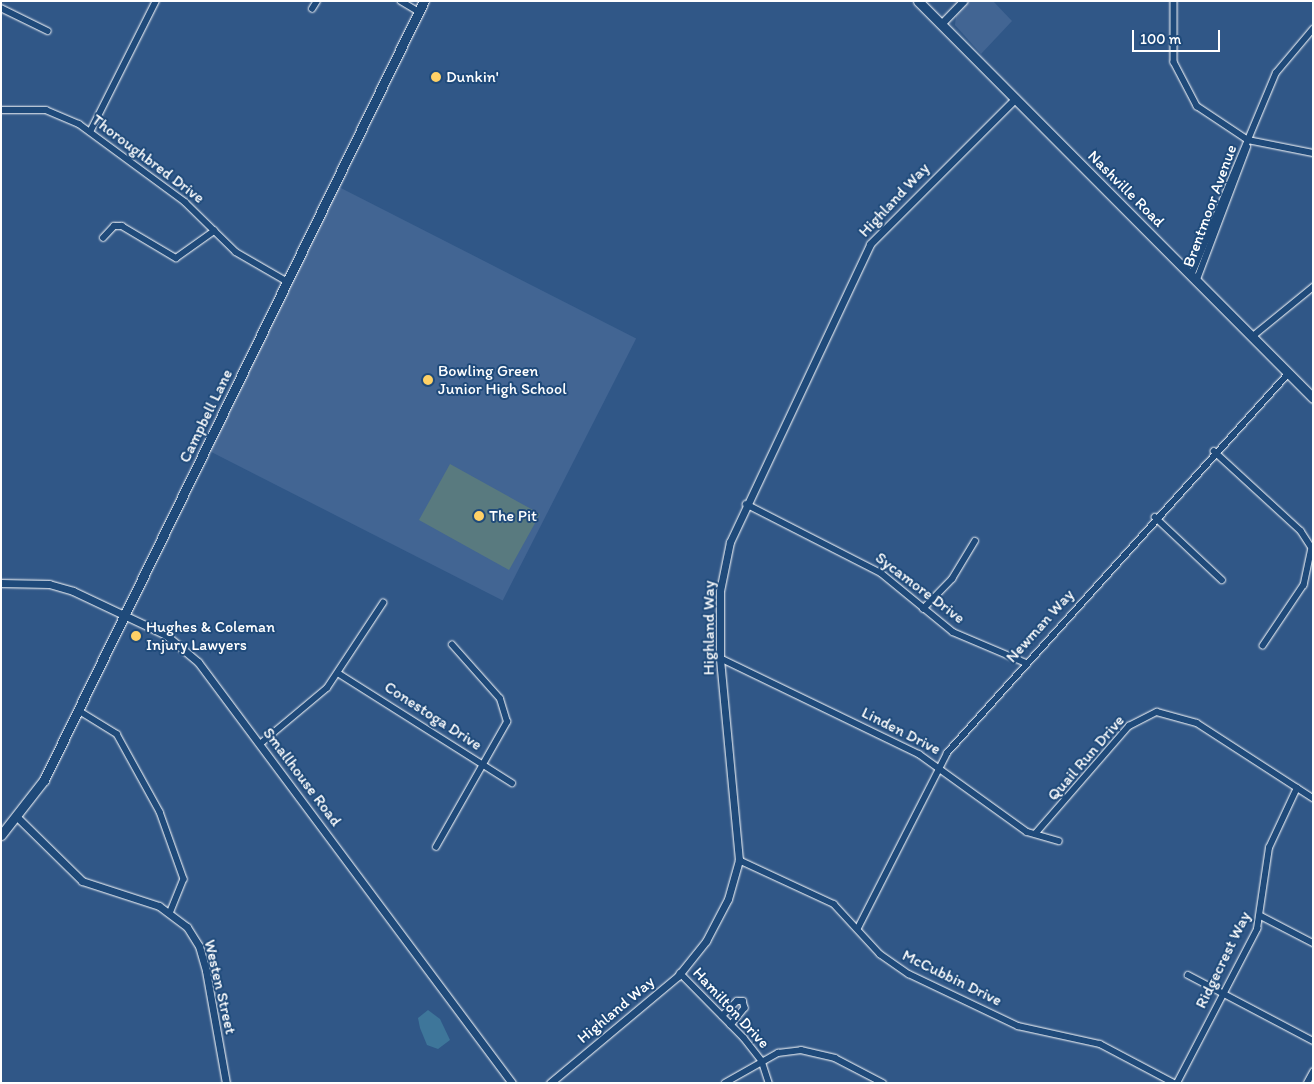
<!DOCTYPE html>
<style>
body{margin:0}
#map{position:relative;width:1314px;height:1084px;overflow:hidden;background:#305787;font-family:Itim,sans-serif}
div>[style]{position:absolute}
.built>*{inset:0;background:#426593;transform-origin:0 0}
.green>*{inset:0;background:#597a7f;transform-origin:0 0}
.water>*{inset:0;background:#3e769a}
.roads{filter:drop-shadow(0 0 1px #fff) drop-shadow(0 0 1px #fff)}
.minor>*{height:5.5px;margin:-2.75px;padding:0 2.75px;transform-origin:2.75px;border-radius:2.75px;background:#1f4a7a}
.tertiary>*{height:7px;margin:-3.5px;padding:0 3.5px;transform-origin:3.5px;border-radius:3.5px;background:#1f4a7a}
.primary>*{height:9px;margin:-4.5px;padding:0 4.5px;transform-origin:4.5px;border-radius:4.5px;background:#1f4a7a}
.dots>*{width:14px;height:14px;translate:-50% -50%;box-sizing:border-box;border:2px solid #1f4a7a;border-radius:50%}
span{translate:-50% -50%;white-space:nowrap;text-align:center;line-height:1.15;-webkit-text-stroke:4px #1f4a7a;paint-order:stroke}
.poi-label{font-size:16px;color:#fff}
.left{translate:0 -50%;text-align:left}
.street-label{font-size:16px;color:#fff}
.frame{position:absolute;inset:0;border:2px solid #fff;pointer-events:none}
.scale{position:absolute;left:1132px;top:30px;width:88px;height:22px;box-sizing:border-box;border:2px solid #fff;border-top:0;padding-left:6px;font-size:15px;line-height:18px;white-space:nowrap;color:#fff;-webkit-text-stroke:4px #1f4a7a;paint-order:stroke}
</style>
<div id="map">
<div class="built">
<div style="clip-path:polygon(968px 1px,993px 1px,1012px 21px,981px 54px,955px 25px,956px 16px)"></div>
<div style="left:335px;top:185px;width:338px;height:294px;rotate:27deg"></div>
</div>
<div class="green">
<div style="left:450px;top:464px;width:103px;height:64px;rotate:29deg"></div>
</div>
<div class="water">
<div style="clip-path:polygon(428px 1010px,440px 1019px,450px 1040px,438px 1049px,427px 1045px,420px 1028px,418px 1018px)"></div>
</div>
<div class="roads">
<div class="minor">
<div style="left:401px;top:1px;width:21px;rotate:31deg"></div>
<div style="left:1174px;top:1px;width:61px;rotate:90deg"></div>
<div style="left:1174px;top:62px;width:50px;rotate:62.4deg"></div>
<div style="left:1197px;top:106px;width:61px;rotate:33.7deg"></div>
<div style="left:1248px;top:140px;width:66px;rotate:11.3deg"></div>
<div style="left:1px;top:8px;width:52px;rotate:26.1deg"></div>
<div style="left:312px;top:9px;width:9px;rotate:-58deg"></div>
<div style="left:1px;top:110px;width:45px"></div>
<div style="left:46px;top:110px;width:36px;rotate:23deg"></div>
<div style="left:79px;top:124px;width:132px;rotate:36.3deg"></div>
<div style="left:185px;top:202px;width:71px;rotate:44.4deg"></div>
<div style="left:236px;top:252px;width:60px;rotate:30deg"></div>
<div style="left:90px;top:132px;width:147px;rotate:-63.3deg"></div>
<div style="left:103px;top:238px;width:16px;rotate:-47deg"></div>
<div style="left:114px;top:226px;width:8px"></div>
<div style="left:122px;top:226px;width:63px;rotate:30.7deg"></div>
<div style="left:176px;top:258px;width:47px;rotate:-35.4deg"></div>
<div style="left:1191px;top:276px;width:220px;rotate:-67.3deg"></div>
<div style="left:1276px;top:73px;width:57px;rotate:-49.9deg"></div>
<div style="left:1196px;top:282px;width:144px;rotate:-69.3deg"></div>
<div style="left:1252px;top:337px;width:79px;rotate:-39.3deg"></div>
<div style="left:1214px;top:451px;width:118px;rotate:42.6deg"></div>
<div style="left:1301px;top:531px;width:20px;rotate:57deg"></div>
<div style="left:1312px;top:548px;width:38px;rotate:102deg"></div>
<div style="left:1304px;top:585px;width:73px;rotate:123.9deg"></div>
<div style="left:746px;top:504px;width:152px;rotate:27.1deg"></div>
<div style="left:881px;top:573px;width:93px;rotate:39.3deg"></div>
<div style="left:953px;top:632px;width:79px;rotate:23deg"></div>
<div style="left:1155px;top:517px;width:92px;rotate:43.2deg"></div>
<div style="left:923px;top:609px;width:42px;rotate:-46deg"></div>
<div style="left:952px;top:579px;width:44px;rotate:-58.8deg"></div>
<div style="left:720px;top:658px;width:221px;rotate:25.8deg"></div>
<div style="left:919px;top:754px;width:133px;rotate:35.8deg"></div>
<div style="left:1027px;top:832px;width:33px;rotate:16deg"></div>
<div style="left:338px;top:673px;width:206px;rotate:32.3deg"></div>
<div style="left:78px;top:710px;width:46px;rotate:31.6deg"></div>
<div style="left:117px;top:734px;width:89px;rotate:61.1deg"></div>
<div style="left:160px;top:812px;width:71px;rotate:70.3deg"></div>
<div style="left:184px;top:879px;width:35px;rotate:112deg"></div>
<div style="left:260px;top:744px;width:87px;rotate:-39.9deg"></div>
<div style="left:327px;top:688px;width:102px;rotate:-56.6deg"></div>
<div style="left:1035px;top:834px;width:143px;rotate:-49deg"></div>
<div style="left:1129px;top:726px;width:31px;rotate:-27deg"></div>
<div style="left:1157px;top:712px;width:41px;rotate:15.4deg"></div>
<div style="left:1197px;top:723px;width:138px;rotate:32.9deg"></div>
<div style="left:436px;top:847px;width:144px;rotate:-60.4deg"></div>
<div style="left:507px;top:722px;width:24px;rotate:-107deg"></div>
<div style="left:500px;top:699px;width:72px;rotate:-131.6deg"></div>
<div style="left:739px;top:860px;width:105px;rotate:24.9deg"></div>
<div style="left:834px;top:904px;width:68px;rotate:47.4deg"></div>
<div style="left:880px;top:954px;width:35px;rotate:35deg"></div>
<div style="left:909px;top:974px;width:121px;rotate:25.5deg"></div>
<div style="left:1018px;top:1026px;width:84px;rotate:12.4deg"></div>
<div style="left:1100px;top:1044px;width:84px;rotate:27.8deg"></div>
<div style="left:1261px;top:916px;width:59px;rotate:27.4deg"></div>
<div style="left:858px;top:928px;width:196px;rotate:-63deg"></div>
<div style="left:947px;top:753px;width:510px;rotate:-48.02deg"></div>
<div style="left:680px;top:973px;width:91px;rotate:45.4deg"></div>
<div style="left:744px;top:1038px;width:29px;rotate:52deg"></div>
<div style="left:762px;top:1061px;width:23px;rotate:72deg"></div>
<div style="left:1188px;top:975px;width:141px;rotate:27.8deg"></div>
<div style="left:722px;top:1016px;width:21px;rotate:-45deg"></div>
<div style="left:737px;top:1001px;width:6px"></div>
<div style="left:743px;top:1001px;width:7px;rotate:74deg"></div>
<div style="left:745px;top:1008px;width:22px;rotate:129deg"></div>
<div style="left:725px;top:1083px;width:61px;rotate:-29.5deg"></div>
<div style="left:778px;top:1053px;width:23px;rotate:-7deg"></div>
<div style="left:801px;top:1050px;width:35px;rotate:13deg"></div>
<div style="left:835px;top:1058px;width:54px;rotate:27.5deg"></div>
<div style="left:1177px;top:1083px;width:174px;rotate:-62.5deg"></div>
<div style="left:1257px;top:929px;width:82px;rotate:-81.6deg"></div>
<div style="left:1269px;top:848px;width:66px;rotate:-65deg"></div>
<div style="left:1307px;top:1083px;width:13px;rotate:-61deg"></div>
</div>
<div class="tertiary">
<div style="left:941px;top:24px;width:32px;rotate:-46deg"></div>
<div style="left:1px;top:583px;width:48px;rotate:1.2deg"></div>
<div style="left:49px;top:584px;width:25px;rotate:16deg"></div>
<div style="left:73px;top:591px;width:103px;rotate:25.3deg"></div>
<div style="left:166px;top:635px;width:42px;rotate:40.2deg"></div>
<div style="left:198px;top:662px;width:525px;rotate:53.28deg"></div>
<div style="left:18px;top:818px;width:90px;rotate:44.5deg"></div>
<div style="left:82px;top:881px;width:81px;rotate:18deg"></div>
<div style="left:159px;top:906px;width:35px;rotate:37deg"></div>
<div style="left:187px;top:927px;width:22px;rotate:58deg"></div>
<div style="left:199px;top:946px;width:26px;rotate:74deg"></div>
<div style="left:206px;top:971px;width:114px;rotate:79.9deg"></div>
<div style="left:550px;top:1083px;width:167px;rotate:-39.9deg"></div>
<div style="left:678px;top:976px;width:45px;rotate:-51.3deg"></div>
<div style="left:706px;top:941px;width:47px;rotate:-62.4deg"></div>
<div style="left:728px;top:899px;width:41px;rotate:-74.2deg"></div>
<div style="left:739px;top:860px;width:203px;rotate:-95.4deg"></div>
<div style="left:720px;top:658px;width:67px;rotate:-90deg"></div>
<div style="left:720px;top:591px;width:50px;rotate:-78.5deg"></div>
<div style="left:730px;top:542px;width:329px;rotate:-64.8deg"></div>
<div style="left:870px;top:244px;width:206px;rotate:-45deg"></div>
</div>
<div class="primary">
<div style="left:918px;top:1px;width:560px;rotate:45.14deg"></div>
<div style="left:1px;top:835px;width:70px;rotate:-52deg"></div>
<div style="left:44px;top:780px;width:867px;rotate:-64deg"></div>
</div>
</div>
<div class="dots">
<div style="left:436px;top:77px;background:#ffd166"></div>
<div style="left:428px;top:380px;background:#ffd166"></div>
<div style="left:479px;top:516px;background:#ffd166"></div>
<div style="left:136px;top:636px;background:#ffd166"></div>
</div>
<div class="poi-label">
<span class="left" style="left:446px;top:77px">Dunkin'</span>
<span class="left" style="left:438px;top:380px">Bowling Green<br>Junior High School</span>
<span class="left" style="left:489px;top:516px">The Pit</span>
<span class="left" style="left:146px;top:636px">Hughes &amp; Coleman<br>Injury Lawyers</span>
</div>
<div class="street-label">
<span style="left:148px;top:159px;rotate:37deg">Thoroughbred Drive</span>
<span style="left:1126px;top:189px;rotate:45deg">Nashville Road</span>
<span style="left:894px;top:200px;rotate:-47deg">Highland Way</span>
<span style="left:1210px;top:206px;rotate:-70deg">Brentmoor Avenue</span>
<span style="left:206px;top:416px;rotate:-64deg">Campbell Lane</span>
<span style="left:920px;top:588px;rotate:37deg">Sycamore Drive</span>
<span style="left:1040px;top:626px;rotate:-48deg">Newman Way</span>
<span style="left:709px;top:628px;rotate:-90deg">Highland Way</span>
<span style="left:433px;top:716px;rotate:33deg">Conestoga Drive</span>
<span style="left:901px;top:731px;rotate:27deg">Linden Drive</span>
<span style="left:1086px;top:758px;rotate:-49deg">Quail Run Drive</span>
<span style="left:302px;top:777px;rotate:53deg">Smallhouse Road</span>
<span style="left:1223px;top:960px;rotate:-64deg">Ridgecrest Way</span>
<span style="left:952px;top:978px;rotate:26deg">McCubbin Drive</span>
<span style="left:220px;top:987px;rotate:77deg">Westen Street</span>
<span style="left:731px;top:1008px;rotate:47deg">Hamilton Drive</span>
<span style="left:616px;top:1010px;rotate:-40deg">Highland Way</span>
</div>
<div class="frame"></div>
<div class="scale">100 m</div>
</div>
